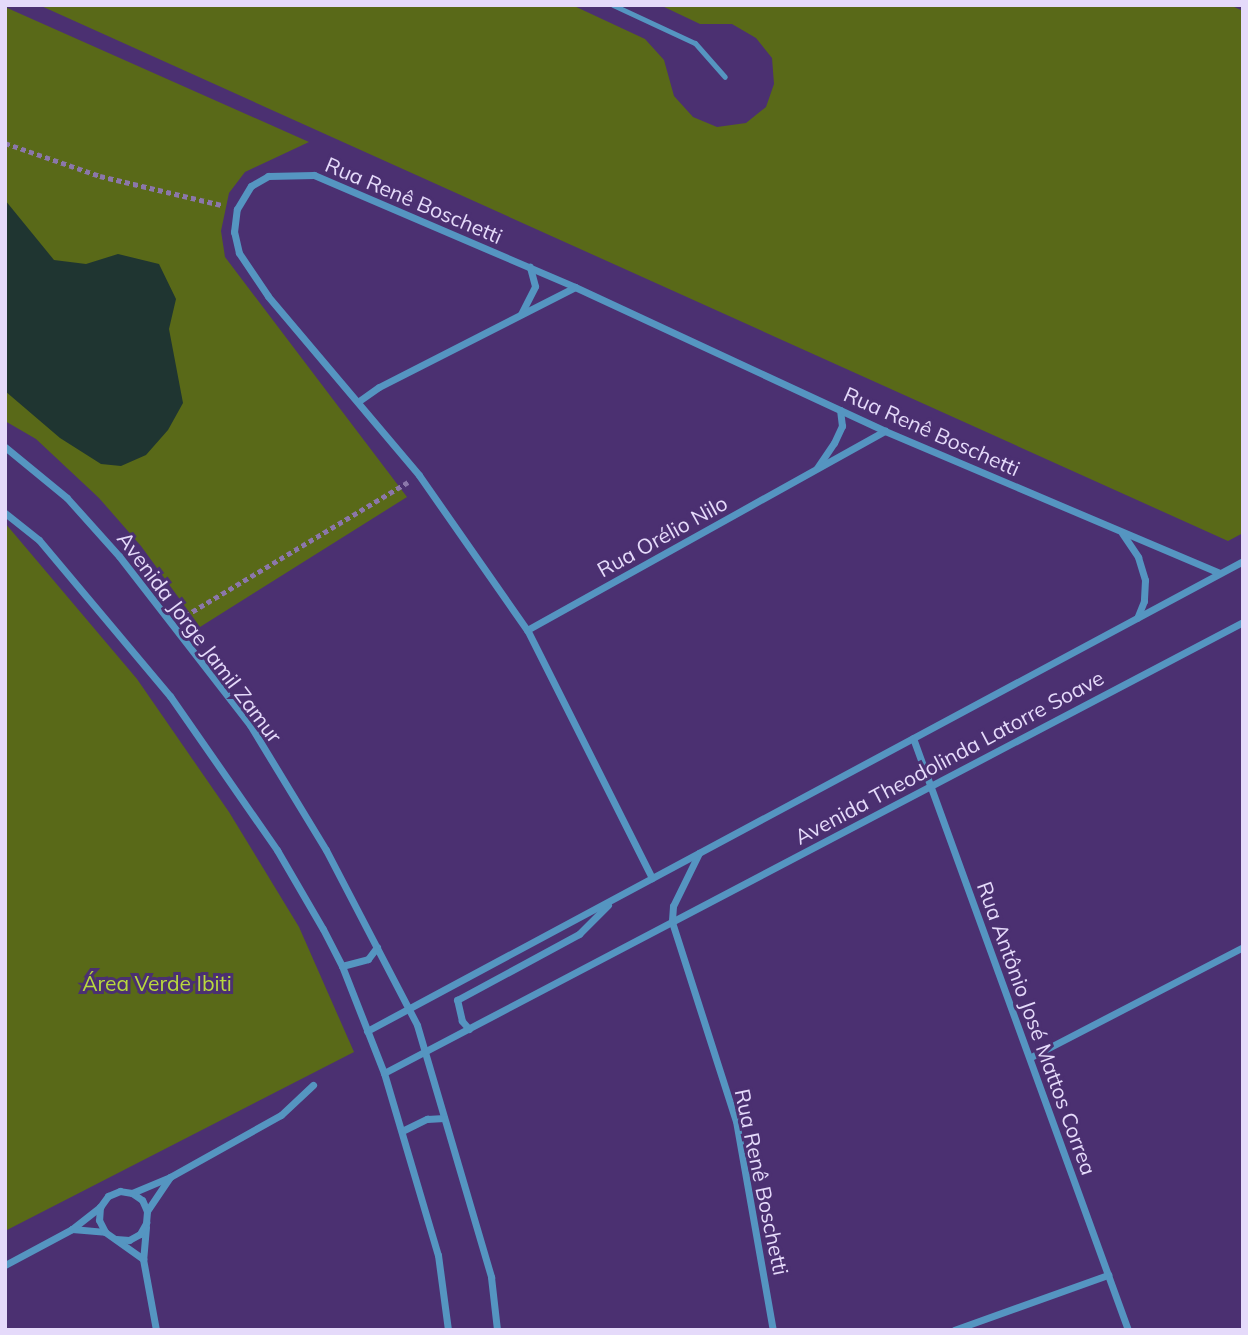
<!DOCTYPE html>
<meta charset="utf-8">
<style>
body{margin:0}
#map{position:relative;width:1248px;height:1335px;overflow:hidden;background:#4b3071;font-family:Mulish,sans-serif}
div>[style]{position:absolute}
.green>*{inset:0;background:#596918}
.water>*{inset:0;background:#1f3531}
.path>*{height:4.5px;margin-top:-2.25px;transform-origin:0;background:repeating-linear-gradient(90deg,#8b77aa 0 5px,transparent 0 8.5px)}
.service>*{height:5px;margin:-2.5px;padding:0 2.5px;transform-origin:2.5px;border-radius:2.5px;background:#5595c1}
.minor>*{height:7px;margin:-3.5px;padding:0 3.5px;transform-origin:3.5px;border-radius:3.5px;background:#5595c1}
span{translate:-50% -50%;white-space:nowrap;text-align:center;line-height:1.15;-webkit-text-stroke:6px #4b3071;paint-order:stroke}
.street-label{font-size:21px;color:#e5dafa}
.park-label{font-size:21px;color:#b9d93d}
.frame{position:absolute;inset:0;border:7px solid #e5dafa;pointer-events:none}
</style>
<div id="map">
<div class="green">
<div style="clip-path:polygon(39px 5px,572px 5px,645px 39px,664px 60px,674px 96px,693px 117px,717px 127px,746px 123px,766px 107px,774px 84px,772px 58px,756px 38px,732px 24px,700px 24px,660px 5px,1230px 5px,1243px 11px,1243px 533px,1228px 541px)"></div>
<div style="clip-path:polygon(5px 7px,309px 142px,245px 172px,229px 193px,221px 231px,225px 257px,407px 497px,200px 627px,141px 546px,99px 498px,36px 439px,5px 421px)"></div>
<div style="clip-path:polygon(5px 523px,137px 679px,229px 812px,299px 927px,354px 1052px,5px 1231px)"></div>
</div>
<div class="water">
<div style="clip-path:polygon(5px 200px,54px 260px,86px 264px,118px 254px,159px 264px,176px 299px,169px 329px,183px 403px,168px 430px,146px 455px,121px 466px,101px 464px,60px 438px,5px 391px)"></div>
</div>
<div class="path">
<div style="left:5px;top:143px;width:101px;rotate:19.2deg"></div>
<div style="left:100px;top:176px;width:125px;rotate:13.4deg"></div>
<div style="left:185px;top:616px;width:260px;rotate:-31deg"></div>
</div>
<div class="service">
<div style="left:613px;top:5px;width:90px;rotate:24.9deg"></div>
<div style="left:695px;top:43px;width:45px;rotate:48.6deg"></div>
</div>
<div class="minor">
<div style="left:521px;top:314px;width:31px;rotate:-63deg"></div>
<div style="left:535px;top:286px;width:20px;rotate:-105deg"></div>
<div style="left:359px;top:401px;width:24px;rotate:-35deg"></div>
<div style="left:379px;top:387px;width:220px;rotate:-27deg"></div>
<div style="left:5px;top:447px;width:80px;rotate:39.4deg"></div>
<div style="left:67px;top:498px;width:78px;rotate:48.1deg"></div>
<div style="left:119px;top:556px;width:214px;rotate:52.2deg"></div>
<div style="left:250px;top:725px;width:146px;rotate:58.7deg"></div>
<div style="left:326px;top:850px;width:197px;rotate:62.5deg"></div>
<div style="left:417px;top:1025px;width:263px;rotate:73.6deg"></div>
<div style="left:491px;top:1277px;width:53px;rotate:83.5deg"></div>
<div style="left:817px;top:468px;width:30px;rotate:-56deg"></div>
<div style="left:834px;top:443px;width:19px;rotate:-65deg"></div>
<div style="left:842px;top:426px;width:16px;rotate:-97deg"></div>
<div style="left:5px;top:513px;width:43px;rotate:38.5deg"></div>
<div style="left:39px;top:540px;width:204px;rotate:50deg"></div>
<div style="left:170px;top:696px;width:188px;rotate:55.2deg"></div>
<div style="left:277px;top:850px;width:91px;rotate:59.8deg"></div>
<div style="left:323px;top:929px;width:42px;rotate:62.8deg"></div>
<div style="left:342px;top:966px;width:115px;rotate:68.6deg"></div>
<div style="left:384px;top:1073px;width:190px;rotate:73.5deg"></div>
<div style="left:438px;top:1255px;width:76px;rotate:82.4deg"></div>
<div style="left:1122px;top:533px;width:29px;rotate:56deg"></div>
<div style="left:1138px;top:557px;width:24px;rotate:73deg"></div>
<div style="left:1145px;top:580px;width:21px;rotate:93deg"></div>
<div style="left:1144px;top:601px;width:18px;rotate:112deg"></div>
<div style="left:527px;top:630px;width:410px;rotate:-29.1deg"></div>
<div style="left:913px;top:738px;width:630px;rotate:70.04deg"></div>
<div style="left:699px;top:853px;width:59px;rotate:116.1deg"></div>
<div style="left:673px;top:906px;width:16px;rotate:94deg"></div>
<div style="left:672px;top:922px;width:209px;rotate:72.2deg"></div>
<div style="left:736px;top:1121px;width:212px;rotate:80deg"></div>
<div style="left:652px;top:878px;width:278px;rotate:-116.7deg"></div>
<div style="left:527px;top:630px;width:189px;rotate:-124.9deg"></div>
<div style="left:419px;top:475px;width:234px;rotate:-130.2deg"></div>
<div style="left:268px;top:296px;width:52px;rotate:-124deg"></div>
<div style="left:239px;top:253px;width:22px;rotate:-103deg"></div>
<div style="left:234px;top:232px;width:23px;rotate:-83deg"></div>
<div style="left:237px;top:209px;width:27px;rotate:-59deg"></div>
<div style="left:251px;top:186px;width:20px;rotate:-30deg"></div>
<div style="left:268px;top:176px;width:46px;rotate:-1.2deg"></div>
<div style="left:314px;top:175px;width:284px;rotate:23.2deg"></div>
<div style="left:575px;top:287px;width:342px;rotate:24.9deg"></div>
<div style="left:885px;top:431px;width:363px;rotate:23deg"></div>
<div style="left:342px;top:966px;width:27px;rotate:-15deg"></div>
<div style="left:368px;top:959px;width:15px;rotate:-53deg"></div>
<div style="left:469px;top:1029px;width:11px;rotate:-131deg"></div>
<div style="left:462px;top:1021px;width:22px;rotate:-103deg"></div>
<div style="left:457px;top:1000px;width:139px;rotate:-28.4deg"></div>
<div style="left:579px;top:934px;width:41px;rotate:-45deg"></div>
<div style="left:367px;top:1031px;width:994px;rotate:-28.21deg"></div>
<div style="left:1031px;top:1057px;width:239px;rotate:-27.4deg"></div>
<div style="left:384px;top:1073px;width:970px;rotate:-27.7deg"></div>
<div style="left:402px;top:1131px;width:28px;rotate:-26deg"></div>
<div style="left:427px;top:1119px;width:17px;rotate:-3deg"></div>
<div style="left:132px;top:1193px;width:41px;rotate:-22.8deg"></div>
<div style="left:170px;top:1177px;width:127px;rotate:-29.2deg"></div>
<div style="left:281px;top:1115px;width:44px;rotate:-43.2deg"></div>
<div style="left:147px;top:1211px;width:41px;rotate:-55.9deg"></div>
<div style="left:146px;top:1227px;width:32px;rotate:95deg"></div>
<div style="left:143px;top:1259px;width:72px;rotate:79.6deg"></div>
<div style="left:72px;top:1229px;width:33px;rotate:5deg"></div>
<div style="left:116px;top:1239px;width:13px;rotate:4deg"></div>
<div style="left:129px;top:1240px;width:13px;rotate:-29deg"></div>
<div style="left:140px;top:1234px;width:13px;rotate:-61deg"></div>
<div style="left:146px;top:1223px;width:12px;rotate:-85deg"></div>
<div style="left:147px;top:1211px;width:12px;rotate:-114deg"></div>
<div style="left:142px;top:1200px;width:12px;rotate:-145deg"></div>
<div style="left:132px;top:1193px;width:12px;rotate:-171deg"></div>
<div style="left:120px;top:1191px;width:13px;rotate:157deg"></div>
<div style="left:108px;top:1196px;width:14px;rotate:126deg"></div>
<div style="left:100px;top:1207px;width:13px;rotate:94deg"></div>
<div style="left:99px;top:1220px;width:13px;rotate:63deg"></div>
<div style="left:105px;top:1232px;width:47px;rotate:35.4deg"></div>
<div style="left:5px;top:1265px;width:76px;rotate:-28.2deg"></div>
<div style="left:72px;top:1229px;width:36px;rotate:-38deg"></div>
<div style="left:954px;top:1330px;width:164px;rotate:-19.7deg"></div>
</div>
<div class="street-label">
<span style="left:414px;top:200px;rotate:23deg">Rua Renê Boschetti</span>
<span style="left:932px;top:431px;rotate:24deg">Rua Renê Boschetti</span>
<span style="left:662px;top:536px;rotate:-29deg">Rua Orélio Nilo</span>
<span style="left:200px;top:637px;rotate:53deg">Avenida Jorge Jamil Zamur</span>
<span style="left:949px;top:757px;rotate:-28deg">Avenida Theodolinda Latorre Soave</span>
<span style="left:1037px;top:1028px;rotate:70deg">Rua Antônio José Mattos Correa</span>
<span style="left:762px;top:1182px;rotate:78deg">Rua Renê Boschetti</span>
</div>
<div class="park-label">
<span style="left:157px;top:983px">Área Verde Ibiti</span>
</div>
<div class="frame"></div>
</div>
